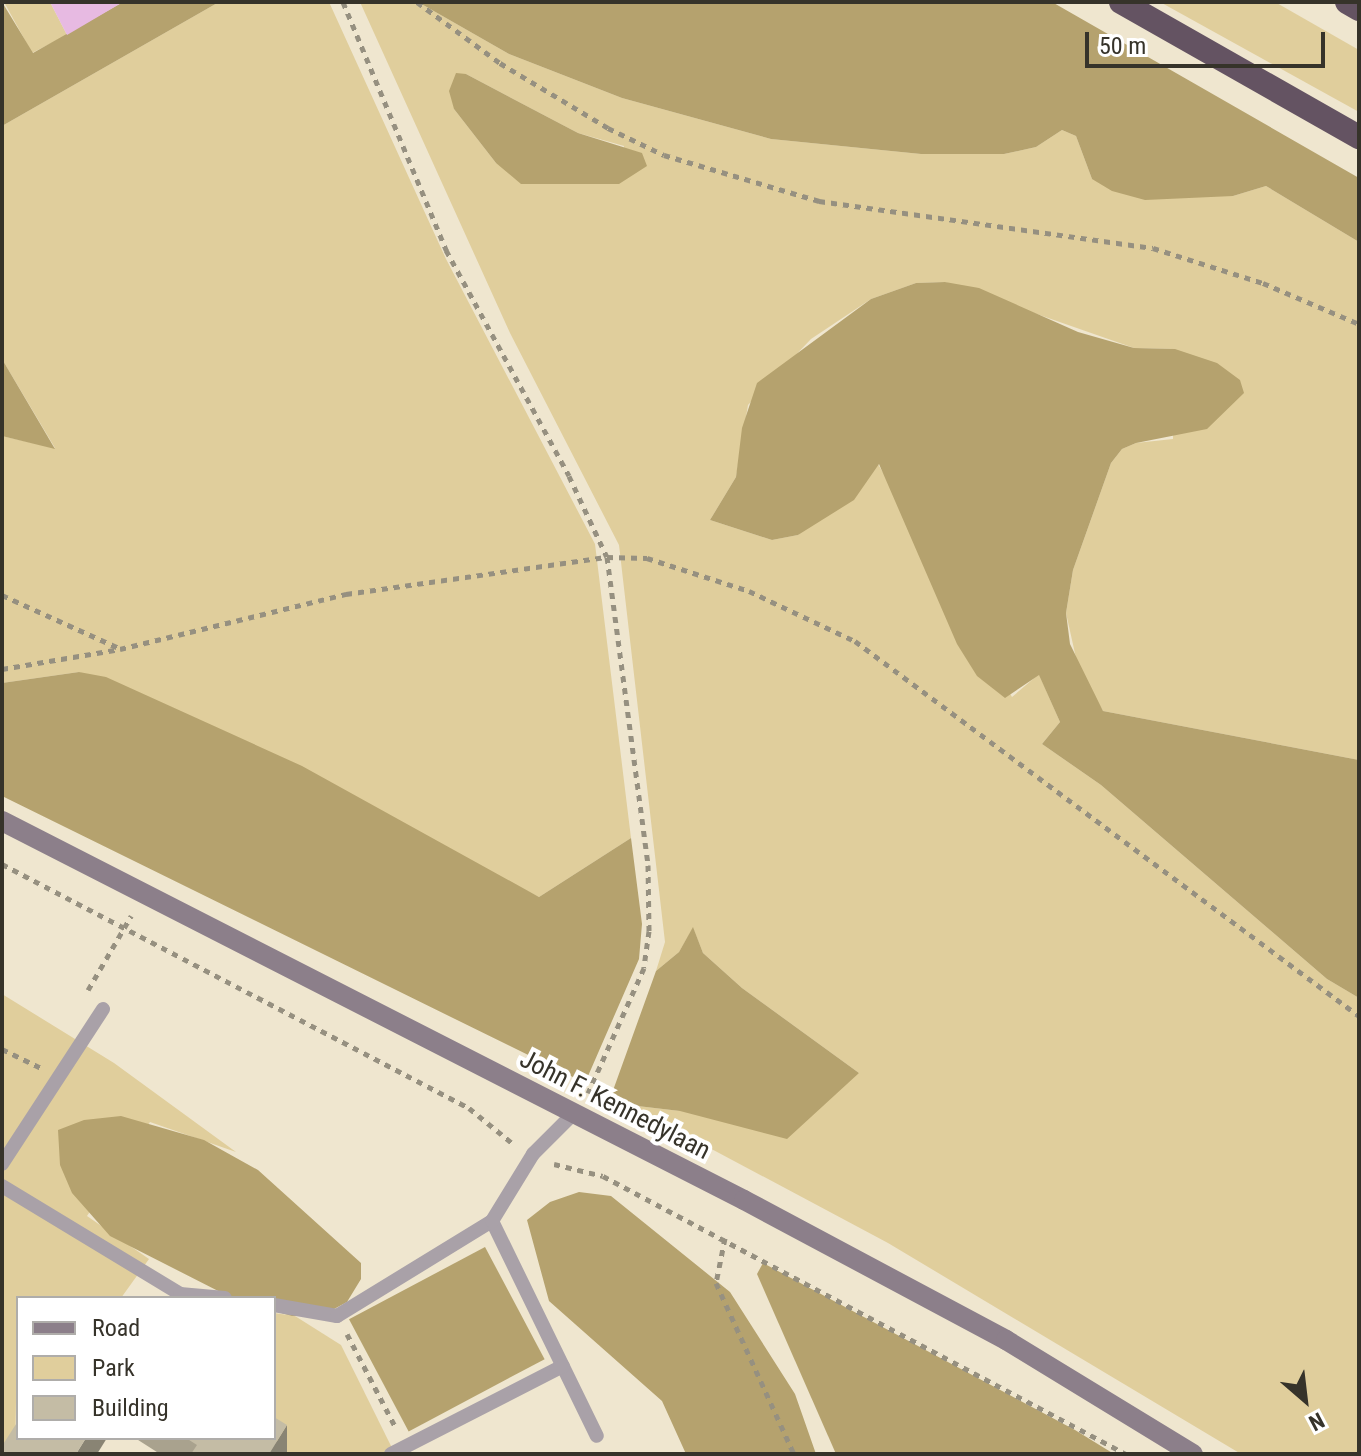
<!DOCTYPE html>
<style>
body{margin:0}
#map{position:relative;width:1361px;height:1456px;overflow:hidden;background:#efe6cf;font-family:"Roboto Condensed",sans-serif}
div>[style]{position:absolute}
.green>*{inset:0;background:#e0ce9c}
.forest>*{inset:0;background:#b5a26e;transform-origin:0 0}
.water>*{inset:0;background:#e7bae2}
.path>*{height:5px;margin-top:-2.5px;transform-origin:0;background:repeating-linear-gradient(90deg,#969080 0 6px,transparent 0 12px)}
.lane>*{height:14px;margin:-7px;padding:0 7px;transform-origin:7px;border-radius:7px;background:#a9a1a8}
.secondary>*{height:20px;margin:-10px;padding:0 10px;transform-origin:10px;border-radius:10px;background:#8c7f8a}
.highway>*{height:24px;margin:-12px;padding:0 12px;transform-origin:12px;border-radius:12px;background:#645362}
.wall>*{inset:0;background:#a9a28e}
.shaded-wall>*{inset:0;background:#898474}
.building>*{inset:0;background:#c4bca5}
span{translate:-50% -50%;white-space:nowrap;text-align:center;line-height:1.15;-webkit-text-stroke:8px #fff;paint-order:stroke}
.street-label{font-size:26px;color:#36332a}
.frame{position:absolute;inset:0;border:4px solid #36332a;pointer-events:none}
.legend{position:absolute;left:16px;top:1296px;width:260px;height:144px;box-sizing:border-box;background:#fff;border:2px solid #afadaa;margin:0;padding:10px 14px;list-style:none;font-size:24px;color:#36332a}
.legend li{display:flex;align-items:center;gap:16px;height:40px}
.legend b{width:40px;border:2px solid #afadaa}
.north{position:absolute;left:1265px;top:1360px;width:80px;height:80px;-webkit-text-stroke:6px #fff;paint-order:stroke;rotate:152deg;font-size:22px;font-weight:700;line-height:32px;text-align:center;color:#36332a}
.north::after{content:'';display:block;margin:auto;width:28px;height:36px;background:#36332a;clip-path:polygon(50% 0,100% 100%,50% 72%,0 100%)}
.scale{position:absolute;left:1085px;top:32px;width:240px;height:36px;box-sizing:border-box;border:4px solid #36332a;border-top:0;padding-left:10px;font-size:24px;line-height:28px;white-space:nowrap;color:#36332a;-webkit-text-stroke:6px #fff;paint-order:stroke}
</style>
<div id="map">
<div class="green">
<div style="clip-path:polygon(4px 2px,50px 2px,67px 35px,32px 53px)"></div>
<div style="clip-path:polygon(219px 2px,329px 2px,446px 259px,595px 544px,631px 838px,539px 897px,79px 672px,2px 683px,2px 436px,55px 448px,2px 359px,2px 126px)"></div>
<div style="clip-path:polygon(evenodd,360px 2px,418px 2px,509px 54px,622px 98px,771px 139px,921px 154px,1004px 154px,1036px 147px,1062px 130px,1076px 136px,1092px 179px,1233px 196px,1266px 186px,1359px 242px,1359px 760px,1103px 711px,1078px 667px,1066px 613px,1073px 570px,1111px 463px,1122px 449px,1136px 443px,1173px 439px,1175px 349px,1134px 348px,945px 282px,916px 283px,871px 299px,811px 339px,748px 405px,736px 477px,710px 520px,772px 540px,798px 535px,878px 464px,1012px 697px,1039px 674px,1060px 722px,1042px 744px,1101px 785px,1327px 979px,1359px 998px,1359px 1454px,1241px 1454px,888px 1243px,629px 1105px,680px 1111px,859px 1073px,742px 988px,703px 953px,693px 928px,679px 952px,656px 971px,665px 942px,619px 545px,510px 333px,360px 2px,466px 74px,578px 133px,624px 146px,619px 184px,568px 181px,496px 163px,454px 109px,466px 74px)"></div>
<div style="clip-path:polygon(1160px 2px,1275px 2px,1359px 50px,1359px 112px)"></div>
<div style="clip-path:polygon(2px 994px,114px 1063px,236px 1152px,150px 1122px,87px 1216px,149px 1259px,121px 1298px,18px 1298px,15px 1454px,2px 1454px)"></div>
<div style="clip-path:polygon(274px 1313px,295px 1316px,341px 1345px,395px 1454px,280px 1454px,274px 1438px)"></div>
</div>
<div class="forest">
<div style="clip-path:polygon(2px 2px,33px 53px,123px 2px,219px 2px,2px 126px)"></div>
<div style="clip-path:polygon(418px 2px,1052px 2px,1359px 178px,1359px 242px,1266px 186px,1233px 196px,1145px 200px,1112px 191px,1092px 179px,1076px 136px,1062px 130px,1036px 147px,1004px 154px,921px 154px,771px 139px,622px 98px,509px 54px)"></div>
<div style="clip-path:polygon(456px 73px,466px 74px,578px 133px,642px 153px,647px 166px,619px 184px,521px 184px,496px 163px,454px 109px,449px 91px)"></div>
<div style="clip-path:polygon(945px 282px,979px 288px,1078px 332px,1134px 348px,1175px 349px,1217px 363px,1240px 380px,1244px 393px,1207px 429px,1136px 443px,1122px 449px,1111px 463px,1073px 570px,1066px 613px,1070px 644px,1103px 711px,1359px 760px,1359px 998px,1327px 979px,1101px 785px,1042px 744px,1060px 722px,1039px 675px,1005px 698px,977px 676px,957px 644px,879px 464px,854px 500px,798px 535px,772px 540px,710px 520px,736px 477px,742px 428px,757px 383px,871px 299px,916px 283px)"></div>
<div style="clip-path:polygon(2px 359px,55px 449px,2px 436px)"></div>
<div style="clip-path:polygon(79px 672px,106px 677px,302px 766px,539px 897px,631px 838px,642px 924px,639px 959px,585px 1083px,2px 796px,2px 683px)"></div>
<div style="clip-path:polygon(693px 927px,703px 953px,742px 988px,859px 1073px,787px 1139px,680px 1111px,629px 1105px,611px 1096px,656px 971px,679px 952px)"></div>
<div style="clip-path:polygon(121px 1116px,204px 1140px,258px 1170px,361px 1263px,361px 1279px,347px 1302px,323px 1315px,292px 1316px,274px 1311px,274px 1298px,228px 1296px,110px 1236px,72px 1193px,60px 1165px,58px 1130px,84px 1120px)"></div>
<div style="clip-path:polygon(579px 1192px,611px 1196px,730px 1292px,795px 1394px,816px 1454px,686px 1454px,662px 1401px,549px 1301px,527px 1220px,550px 1202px)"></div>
<div style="left:485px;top:1247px;width:127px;height:154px;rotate:62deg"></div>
<div style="clip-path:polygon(763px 1263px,1075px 1430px,1114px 1454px,836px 1454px,757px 1274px)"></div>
</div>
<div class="water">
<div style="clip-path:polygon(50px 2px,123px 2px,67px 35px)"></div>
</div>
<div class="path">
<div style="left:343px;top:2px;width:269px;rotate:67.4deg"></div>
<div style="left:446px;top:250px;width:257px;rotate:61.4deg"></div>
<div style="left:569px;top:476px;width:89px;rotate:64.9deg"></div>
<div style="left:607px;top:557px;width:311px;rotate:82.4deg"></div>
<div style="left:648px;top:865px;width:66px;rotate:89.1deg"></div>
<div style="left:649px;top:931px;width:37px;rotate:98deg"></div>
<div style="left:644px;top:968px;width:137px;rotate:114.1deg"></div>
<div style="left:417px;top:2px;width:103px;rotate:36.3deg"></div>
<div style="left:500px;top:63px;width:126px;rotate:31deg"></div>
<div style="left:608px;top:128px;width:62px;rotate:25.7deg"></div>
<div style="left:664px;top:155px;width:162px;rotate:16.5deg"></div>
<div style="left:819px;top:201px;width:337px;rotate:8deg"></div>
<div style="left:1153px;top:248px;width:115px;rotate:17.7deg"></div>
<div style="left:1263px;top:283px;width:104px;rotate:23.1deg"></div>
<div style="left:2px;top:595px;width:128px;rotate:24.4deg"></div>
<div style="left:2px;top:669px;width:120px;rotate:-9.6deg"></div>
<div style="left:120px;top:649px;width:233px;rotate:-13.7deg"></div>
<div style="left:346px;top:594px;width:264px;rotate:-8.1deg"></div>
<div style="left:607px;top:557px;width:40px;rotate:1.4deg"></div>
<div style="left:647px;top:558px;width:107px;rotate:17.9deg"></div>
<div style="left:749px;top:591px;width:117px;rotate:25.3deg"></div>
<div style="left:855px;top:641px;width:628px;rotate:36.65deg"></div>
<div style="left:2px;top:864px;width:527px;rotate:27.59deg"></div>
<div style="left:469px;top:1108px;width:55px;rotate:39.1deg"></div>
<div style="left:88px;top:990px;width:86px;rotate:-59.8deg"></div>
<div style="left:2px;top:1049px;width:43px;rotate:26deg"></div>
<div style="left:554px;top:1164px;width:50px;rotate:13.8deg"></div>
<div style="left:603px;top:1176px;width:592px;rotate:27.99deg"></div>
<div style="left:725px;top:1238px;width:46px;rotate:101.3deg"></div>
<div style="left:716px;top:1283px;width:188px;rotate:65.5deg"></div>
<div style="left:347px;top:1334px;width:106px;rotate:62.5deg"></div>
</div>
<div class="lane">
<div style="left:2px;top:1164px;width:185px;rotate:-56.9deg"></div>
<div style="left:2px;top:1186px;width:208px;rotate:31.2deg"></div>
<div style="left:180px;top:1294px;width:45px;rotate:5.1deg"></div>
<div style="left:492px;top:1221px;width:239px;rotate:64deg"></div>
<div style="left:274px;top:1305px;width:64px;rotate:9.9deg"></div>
<div style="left:337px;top:1316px;width:182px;rotate:-31.5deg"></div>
<div style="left:492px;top:1221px;width:79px;rotate:-58.5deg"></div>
<div style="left:533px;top:1154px;width:57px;rotate:-45deg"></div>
<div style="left:391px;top:1454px;width:193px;rotate:-27.1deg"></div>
</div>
<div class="secondary">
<div style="left:2px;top:821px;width:833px;rotate:27.06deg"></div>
<div style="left:744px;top:1200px;width:297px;rotate:28.1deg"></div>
<div style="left:1006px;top:1340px;width:219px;rotate:31.4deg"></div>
</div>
<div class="highway">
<div style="left:1121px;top:2px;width:274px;rotate:29.6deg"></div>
<div style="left:1347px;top:2px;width:14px;rotate:30deg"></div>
</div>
<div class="wall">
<div style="clip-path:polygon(135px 1438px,274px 1438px,287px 1454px,160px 1454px)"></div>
</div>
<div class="shaded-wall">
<div style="clip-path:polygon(287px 1425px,287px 1454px,269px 1454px)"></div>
<div style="clip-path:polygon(86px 1438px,107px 1438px,97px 1454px,76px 1454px)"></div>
</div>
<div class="building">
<div style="clip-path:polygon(274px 1417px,287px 1425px,269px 1454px,191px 1454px,197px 1445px,186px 1438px,274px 1438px)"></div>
<div style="clip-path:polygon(18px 1421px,18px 1438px,86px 1438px,76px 1454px,2px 1454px,2px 1446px)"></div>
</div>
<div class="street-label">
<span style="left:615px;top:1105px;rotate:27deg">John F. Kennedylaan</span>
</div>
<div class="frame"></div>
<ul class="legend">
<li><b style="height:10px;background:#8c7f8a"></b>Road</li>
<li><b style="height:22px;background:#e0ce9c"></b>Park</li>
<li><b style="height:22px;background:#c4bca5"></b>Building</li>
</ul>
<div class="north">N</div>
<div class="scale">50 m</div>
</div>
